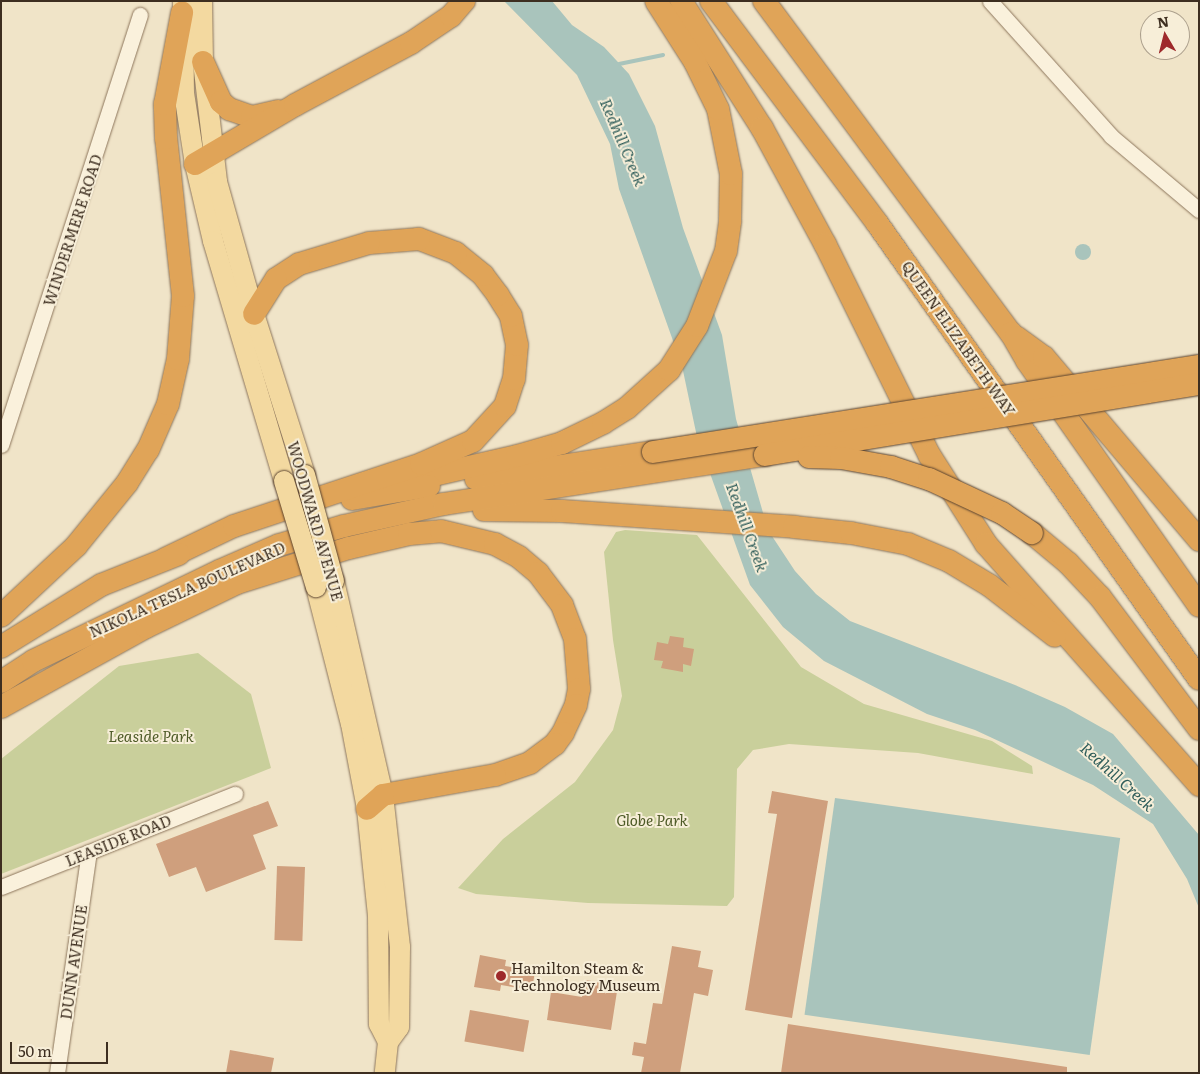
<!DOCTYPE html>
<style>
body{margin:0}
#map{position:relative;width:1200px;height:1074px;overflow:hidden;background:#f0e4c8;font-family:Literata,serif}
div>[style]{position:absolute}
.green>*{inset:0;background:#c9cf9b}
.water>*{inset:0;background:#a9c4bc;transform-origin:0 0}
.round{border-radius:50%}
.stream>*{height:4px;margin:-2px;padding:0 2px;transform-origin:2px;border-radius:2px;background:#a9c4bc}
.building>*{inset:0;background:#cf9f7d;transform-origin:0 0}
.roads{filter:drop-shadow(0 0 1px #8d765c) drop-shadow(0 0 1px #8d765c)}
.minor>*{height:15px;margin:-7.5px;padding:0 7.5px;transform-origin:7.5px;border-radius:7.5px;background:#faf1dc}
.major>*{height:20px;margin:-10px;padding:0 10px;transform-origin:10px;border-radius:10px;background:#f3d9a0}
.highway>*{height:22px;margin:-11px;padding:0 11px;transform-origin:11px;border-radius:11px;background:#e0a458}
.bridges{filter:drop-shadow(0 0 1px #5b4430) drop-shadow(0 0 1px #5b4430)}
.major-bridge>*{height:20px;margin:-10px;padding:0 10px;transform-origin:10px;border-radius:10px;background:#f3d9a0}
.highway-bridge>*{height:22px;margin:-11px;padding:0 11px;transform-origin:11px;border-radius:11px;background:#e0a458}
.dots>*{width:14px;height:14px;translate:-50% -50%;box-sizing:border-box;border:2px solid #f7eed8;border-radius:50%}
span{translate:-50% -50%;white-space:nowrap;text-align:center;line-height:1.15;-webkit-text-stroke:4px #f7eed8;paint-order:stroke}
.street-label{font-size:15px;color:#3d2e20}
.park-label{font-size:15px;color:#4d5a26;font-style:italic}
.poi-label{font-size:15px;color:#3d2e20}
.left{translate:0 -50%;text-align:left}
.water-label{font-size:16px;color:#2f5d5a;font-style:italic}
.frame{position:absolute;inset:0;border:2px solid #3d2e20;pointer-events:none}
.north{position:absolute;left:1140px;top:10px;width:50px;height:50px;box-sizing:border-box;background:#f7eed8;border:1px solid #ada18e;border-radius:50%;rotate:352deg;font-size:14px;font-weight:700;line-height:20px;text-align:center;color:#3d2e20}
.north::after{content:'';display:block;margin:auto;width:18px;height:22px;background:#9e2a2b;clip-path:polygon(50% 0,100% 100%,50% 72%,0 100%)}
.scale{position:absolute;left:10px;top:1042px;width:98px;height:22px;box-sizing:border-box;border:2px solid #3d2e20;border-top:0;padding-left:6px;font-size:15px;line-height:18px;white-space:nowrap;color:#3d2e20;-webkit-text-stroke:4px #f7eed8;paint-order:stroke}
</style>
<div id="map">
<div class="green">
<div style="clip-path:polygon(625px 530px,697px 535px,801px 667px,864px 704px,992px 741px,1032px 766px,1033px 774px,918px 753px,789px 744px,753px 750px,737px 769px,734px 897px,727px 906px,588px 903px,476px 894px,458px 888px,503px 839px,575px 782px,613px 730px,622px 696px,613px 640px,604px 552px,616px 532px)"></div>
<div style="clip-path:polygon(198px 653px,251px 694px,271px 768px,1px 874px,1px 759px,119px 666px)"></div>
</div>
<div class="water">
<div style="clip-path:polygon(504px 1px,552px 1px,572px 25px,604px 47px,629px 74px,655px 126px,683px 228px,722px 335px,736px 419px,768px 530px,795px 571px,816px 594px,850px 621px,1015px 685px,1065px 707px,1113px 734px,1199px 835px,1199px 908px,1187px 879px,1153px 824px,1093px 785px,975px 730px,927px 714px,824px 661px,783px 627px,750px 585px,697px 437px,682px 366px,619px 189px,610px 144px,577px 75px)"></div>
<div class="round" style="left:1075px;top:244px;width:16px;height:16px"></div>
<div style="left:835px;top:798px;width:288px;height:219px;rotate:8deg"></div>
</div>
<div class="stream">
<div style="left:619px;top:64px;width:45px;rotate:-11.6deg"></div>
</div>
<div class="building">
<div style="clip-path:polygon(670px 636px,684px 638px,683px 647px,694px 649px,691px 666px,683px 664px,683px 672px,661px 668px,663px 661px,654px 660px,657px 642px,668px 644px)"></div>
<div style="clip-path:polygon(772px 791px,828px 801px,792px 1018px,745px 1010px,777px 814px,768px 813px)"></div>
<div style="clip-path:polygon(268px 801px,278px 826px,253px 835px,266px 869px,206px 892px,196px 867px,169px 877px,156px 844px)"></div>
<div style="left:277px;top:866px;width:28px;height:74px;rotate:2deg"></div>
<div style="clip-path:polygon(672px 946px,701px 951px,698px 967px,713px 970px,708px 996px,694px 993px,680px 1073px,641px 1073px,644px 1057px,632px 1055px,634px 1042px,646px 1044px,653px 1003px,662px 1004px)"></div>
<div style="clip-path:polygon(480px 955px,506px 960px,505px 966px,535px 971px,532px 990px,501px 985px,500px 991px,474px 987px)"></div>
<div style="clip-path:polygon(585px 980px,618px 985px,611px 1030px,547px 1020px,551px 992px,582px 997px)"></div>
<div style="left:470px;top:1010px;width:60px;height:32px;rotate:10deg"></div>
<div style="clip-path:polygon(788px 1024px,1067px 1067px,1067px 1073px,781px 1073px)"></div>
<div style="clip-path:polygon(230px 1050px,274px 1058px,271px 1073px,226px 1073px)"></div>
</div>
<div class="roads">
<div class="minor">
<div style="left:990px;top:1px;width:181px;rotate:48.1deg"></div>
<div style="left:1111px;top:136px;width:115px;rotate:40.1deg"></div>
<div style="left:1px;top:445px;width:452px;rotate:-72.1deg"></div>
<div style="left:1px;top:887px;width:252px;rotate:-21.7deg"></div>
<div style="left:57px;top:1073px;width:223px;rotate:-81.8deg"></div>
</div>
<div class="major">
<div style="left:183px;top:1px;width:92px;rotate:89.4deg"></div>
<div style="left:184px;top:93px;width:72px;rotate:81.2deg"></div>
<div style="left:195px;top:164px;width:79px;rotate:76.8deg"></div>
<div style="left:213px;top:241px;width:250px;rotate:73.5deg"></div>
<div style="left:202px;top:1px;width:61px;rotate:89.1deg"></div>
<div style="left:203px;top:62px;width:121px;rotate:83.3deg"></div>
<div style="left:217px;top:182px;width:137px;rotate:74.3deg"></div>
<div style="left:254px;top:314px;width:169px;rotate:72.4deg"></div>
<div style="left:334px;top:581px;width:220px;rotate:77.1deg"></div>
<div style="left:383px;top:795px;width:153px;rotate:83.6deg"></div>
<div style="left:400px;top:947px;width:80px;rotate:90.7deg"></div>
<div style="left:399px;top:1027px;width:19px;rotate:126deg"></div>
<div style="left:388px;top:1042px;width:31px;rotate:96deg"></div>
<div style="left:316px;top:587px;width:141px;rotate:75.7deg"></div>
<div style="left:351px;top:724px;width:86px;rotate:79.3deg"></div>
<div style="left:367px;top:809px;width:107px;rotate:84.1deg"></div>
<div style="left:378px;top:915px;width:109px;rotate:89.5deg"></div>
<div style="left:379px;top:1024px;width:20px;rotate:63deg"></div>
</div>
<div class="highway">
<div style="left:681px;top:1px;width:151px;rotate:57.5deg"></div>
<div style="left:762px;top:128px;width:132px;rotate:61.5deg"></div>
<div style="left:825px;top:244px;width:237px;rotate:63.7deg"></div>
<div style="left:930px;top:456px;width:104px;rotate:57.5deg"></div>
<div style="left:986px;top:544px;width:322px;rotate:48.5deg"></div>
<div style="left:711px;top:1px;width:277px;rotate:53.2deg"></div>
<div style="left:877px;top:223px;width:558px;rotate:54.77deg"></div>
<div style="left:764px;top:1px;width:414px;rotate:53.4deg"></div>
<div style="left:1011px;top:333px;width:32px;rotate:60deg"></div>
<div style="left:1027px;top:361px;width:299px;rotate:54.9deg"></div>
<div style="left:203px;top:62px;width:44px;rotate:65.8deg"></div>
<div style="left:221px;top:102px;width:11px;rotate:41deg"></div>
<div style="left:229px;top:109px;width:24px;rotate:19deg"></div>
<div style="left:252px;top:117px;width:27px;rotate:-13deg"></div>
<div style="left:195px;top:164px;width:116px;rotate:-30.5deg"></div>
<div style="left:295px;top:105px;width:132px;rotate:-28.1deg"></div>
<div style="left:411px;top:43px;width:48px;rotate:-34deg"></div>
<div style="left:451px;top:16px;width:20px;rotate:-49deg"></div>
<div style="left:1016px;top:337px;width:34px;rotate:36deg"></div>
<div style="left:1044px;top:357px;width:240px;rotate:49.7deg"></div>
<div style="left:476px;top:479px;width:179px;rotate:-8.7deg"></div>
<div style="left:412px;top:480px;width:108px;rotate:-12.9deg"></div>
<div style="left:517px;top:456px;width:47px;rotate:-16.1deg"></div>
<div style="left:562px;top:443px;width:46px;rotate:-26deg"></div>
<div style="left:603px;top:423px;width:28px;rotate:-32deg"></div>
<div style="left:627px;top:408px;width:57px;rotate:-42.1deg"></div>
<div style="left:669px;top:370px;width:52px;rotate:-57.5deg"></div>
<div style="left:697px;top:326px;width:80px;rotate:-68.9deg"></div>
<div style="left:726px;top:251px;width:30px;rotate:-82deg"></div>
<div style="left:730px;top:221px;width:47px;rotate:-88.8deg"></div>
<div style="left:731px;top:174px;width:66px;rotate:-101.3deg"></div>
<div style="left:718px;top:109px;width:52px;rotate:-116.1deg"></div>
<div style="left:695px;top:62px;width:72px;rotate:-122.6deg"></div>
<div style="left:352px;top:499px;width:78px;rotate:-9.6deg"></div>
<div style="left:484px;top:510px;width:78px;rotate:0.7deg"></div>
<div style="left:562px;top:511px;width:233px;rotate:3.9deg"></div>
<div style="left:794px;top:527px;width:57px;rotate:6deg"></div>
<div style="left:851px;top:533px;width:58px;rotate:10.9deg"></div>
<div style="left:908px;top:544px;width:44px;rotate:22.5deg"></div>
<div style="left:949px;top:561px;width:47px;rotate:31deg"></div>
<div style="left:989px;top:585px;width:83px;rotate:37.7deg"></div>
<div style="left:1032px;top:533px;width:47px;rotate:39.8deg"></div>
<div style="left:1068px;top:563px;width:47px;rotate:46.7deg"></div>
<div style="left:1100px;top:597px;width:165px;rotate:53.1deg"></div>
<div style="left:165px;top:559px;width:76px;rotate:-25.6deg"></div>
<div style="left:234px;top:526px;width:197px;rotate:-18.3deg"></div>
<div style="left:421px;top:464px;width:57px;rotate:-23.9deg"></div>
<div style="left:473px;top:441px;width:47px;rotate:-47.6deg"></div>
<div style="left:505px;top:406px;width:28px;rotate:-72deg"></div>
<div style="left:514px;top:379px;width:34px;rotate:-85deg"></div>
<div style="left:517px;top:345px;width:30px;rotate:-102deg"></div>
<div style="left:511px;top:316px;width:25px;rotate:-122deg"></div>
<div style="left:498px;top:295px;width:25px;rotate:-127deg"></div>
<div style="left:483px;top:275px;width:35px;rotate:-141deg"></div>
<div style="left:456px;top:253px;width:40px;rotate:-159deg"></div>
<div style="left:419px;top:239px;width:50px;rotate:175.4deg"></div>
<div style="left:369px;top:243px;width:73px;rotate:163.3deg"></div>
<div style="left:299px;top:264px;width:27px;rotate:147deg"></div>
<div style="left:276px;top:279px;width:41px;rotate:122.2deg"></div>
<div style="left:1px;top:616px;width:103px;rotate:-43deg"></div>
<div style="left:76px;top:546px;width:81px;rotate:-51deg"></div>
<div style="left:127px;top:483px;width:39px;rotate:-58deg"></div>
<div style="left:148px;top:450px;width:50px;rotate:-66.5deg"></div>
<div style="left:168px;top:404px;width:46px;rotate:-77.5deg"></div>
<div style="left:178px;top:359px;width:63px;rotate:-85.5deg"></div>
<div style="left:183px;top:296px;width:159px;rotate:-96.1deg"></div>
<div style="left:166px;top:138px;width:34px;rotate:-92deg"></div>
<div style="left:165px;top:104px;width:93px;rotate:-79.4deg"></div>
<div style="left:1px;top:647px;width:118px;rotate:-31.8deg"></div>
<div style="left:101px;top:585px;width:84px;rotate:-21.7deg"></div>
<div style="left:1px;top:682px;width:38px;rotate:-33deg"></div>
<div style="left:33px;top:661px;width:207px;rotate:-25.8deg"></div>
<div style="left:219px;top:571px;width:65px;rotate:-23.4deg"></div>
<div style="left:279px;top:545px;width:68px;rotate:-16.3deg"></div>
<div style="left:344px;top:526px;width:102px;rotate:-12.4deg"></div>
<div style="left:444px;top:504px;width:325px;rotate:-8.7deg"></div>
<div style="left:1px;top:707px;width:166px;rotate:-28.9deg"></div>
<div style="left:146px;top:627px;width:101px;rotate:-25.8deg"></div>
<div style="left:237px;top:583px;width:117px;rotate:-17.4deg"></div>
<div style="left:349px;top:548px;width:62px;rotate:-13.1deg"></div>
<div style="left:409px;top:534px;width:32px;rotate:-5deg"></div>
<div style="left:441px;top:531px;width:56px;rotate:13.5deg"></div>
<div style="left:495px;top:544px;width:27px;rotate:28deg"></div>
<div style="left:519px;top:557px;width:25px;rotate:40deg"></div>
<div style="left:538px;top:573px;width:40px;rotate:53deg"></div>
<div style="left:562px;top:605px;width:36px;rotate:69deg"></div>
<div style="left:575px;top:639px;width:50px;rotate:85.4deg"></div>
<div style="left:579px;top:689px;width:16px;rotate:101deg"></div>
<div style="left:576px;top:705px;width:31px;rotate:115deg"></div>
<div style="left:563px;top:733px;width:14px;rotate:126deg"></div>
<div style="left:555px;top:744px;width:31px;rotate:143deg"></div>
<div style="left:530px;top:763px;width:37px;rotate:161deg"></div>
<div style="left:495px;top:775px;width:114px;rotate:169.9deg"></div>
<div style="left:383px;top:795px;width:21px;rotate:139deg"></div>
</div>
</div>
<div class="bridges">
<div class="major-bridge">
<div style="left:305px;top:475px;width:110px;rotate:74.7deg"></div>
<div style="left:284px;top:481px;width:111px;rotate:73.2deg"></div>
</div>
<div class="highway-bridge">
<div style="left:653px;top:452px;width:553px;rotate:-8.95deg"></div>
<div style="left:765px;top:455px;width:440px;rotate:-9.3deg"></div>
<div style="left:809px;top:457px;width:32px;rotate:2deg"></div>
<div style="left:841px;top:458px;width:51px;rotate:10.2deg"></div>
<div style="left:891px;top:467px;width:40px;rotate:18deg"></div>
<div style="left:929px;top:479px;width:81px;rotate:25deg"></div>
<div style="left:1002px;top:513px;width:36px;rotate:34deg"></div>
</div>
</div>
<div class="dots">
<div style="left:501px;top:976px;background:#9e2a2b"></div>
</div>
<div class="street-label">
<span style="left:72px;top:230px;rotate:-72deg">WINDERMERE ROAD</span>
<span style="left:959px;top:338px;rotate:55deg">QUEEN ELIZABETH WAY</span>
<span style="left:316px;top:521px;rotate:74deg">WOODWARD AVENUE</span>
<span style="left:187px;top:589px;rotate:-24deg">NIKOLA TESLA BOULEVARD</span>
<span style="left:118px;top:840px;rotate:-22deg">LEASIDE ROAD</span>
<span style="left:73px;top:962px;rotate:-82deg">DUNN AVENUE</span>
</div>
<div class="park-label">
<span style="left:151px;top:736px">Leaside Park</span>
<span style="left:652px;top:820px">Globe Park</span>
</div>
<div class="poi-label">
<span class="left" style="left:511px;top:976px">Hamilton Steam &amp;<br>Technology Museum</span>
</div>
<div class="water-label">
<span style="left:624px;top:142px;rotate:67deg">Redhill Creek</span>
<span style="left:748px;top:527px;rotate:70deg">Redhill Creek</span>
<span style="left:1118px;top:776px;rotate:42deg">Redhill Creek</span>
</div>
<div class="frame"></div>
<div class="north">N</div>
<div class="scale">50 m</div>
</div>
